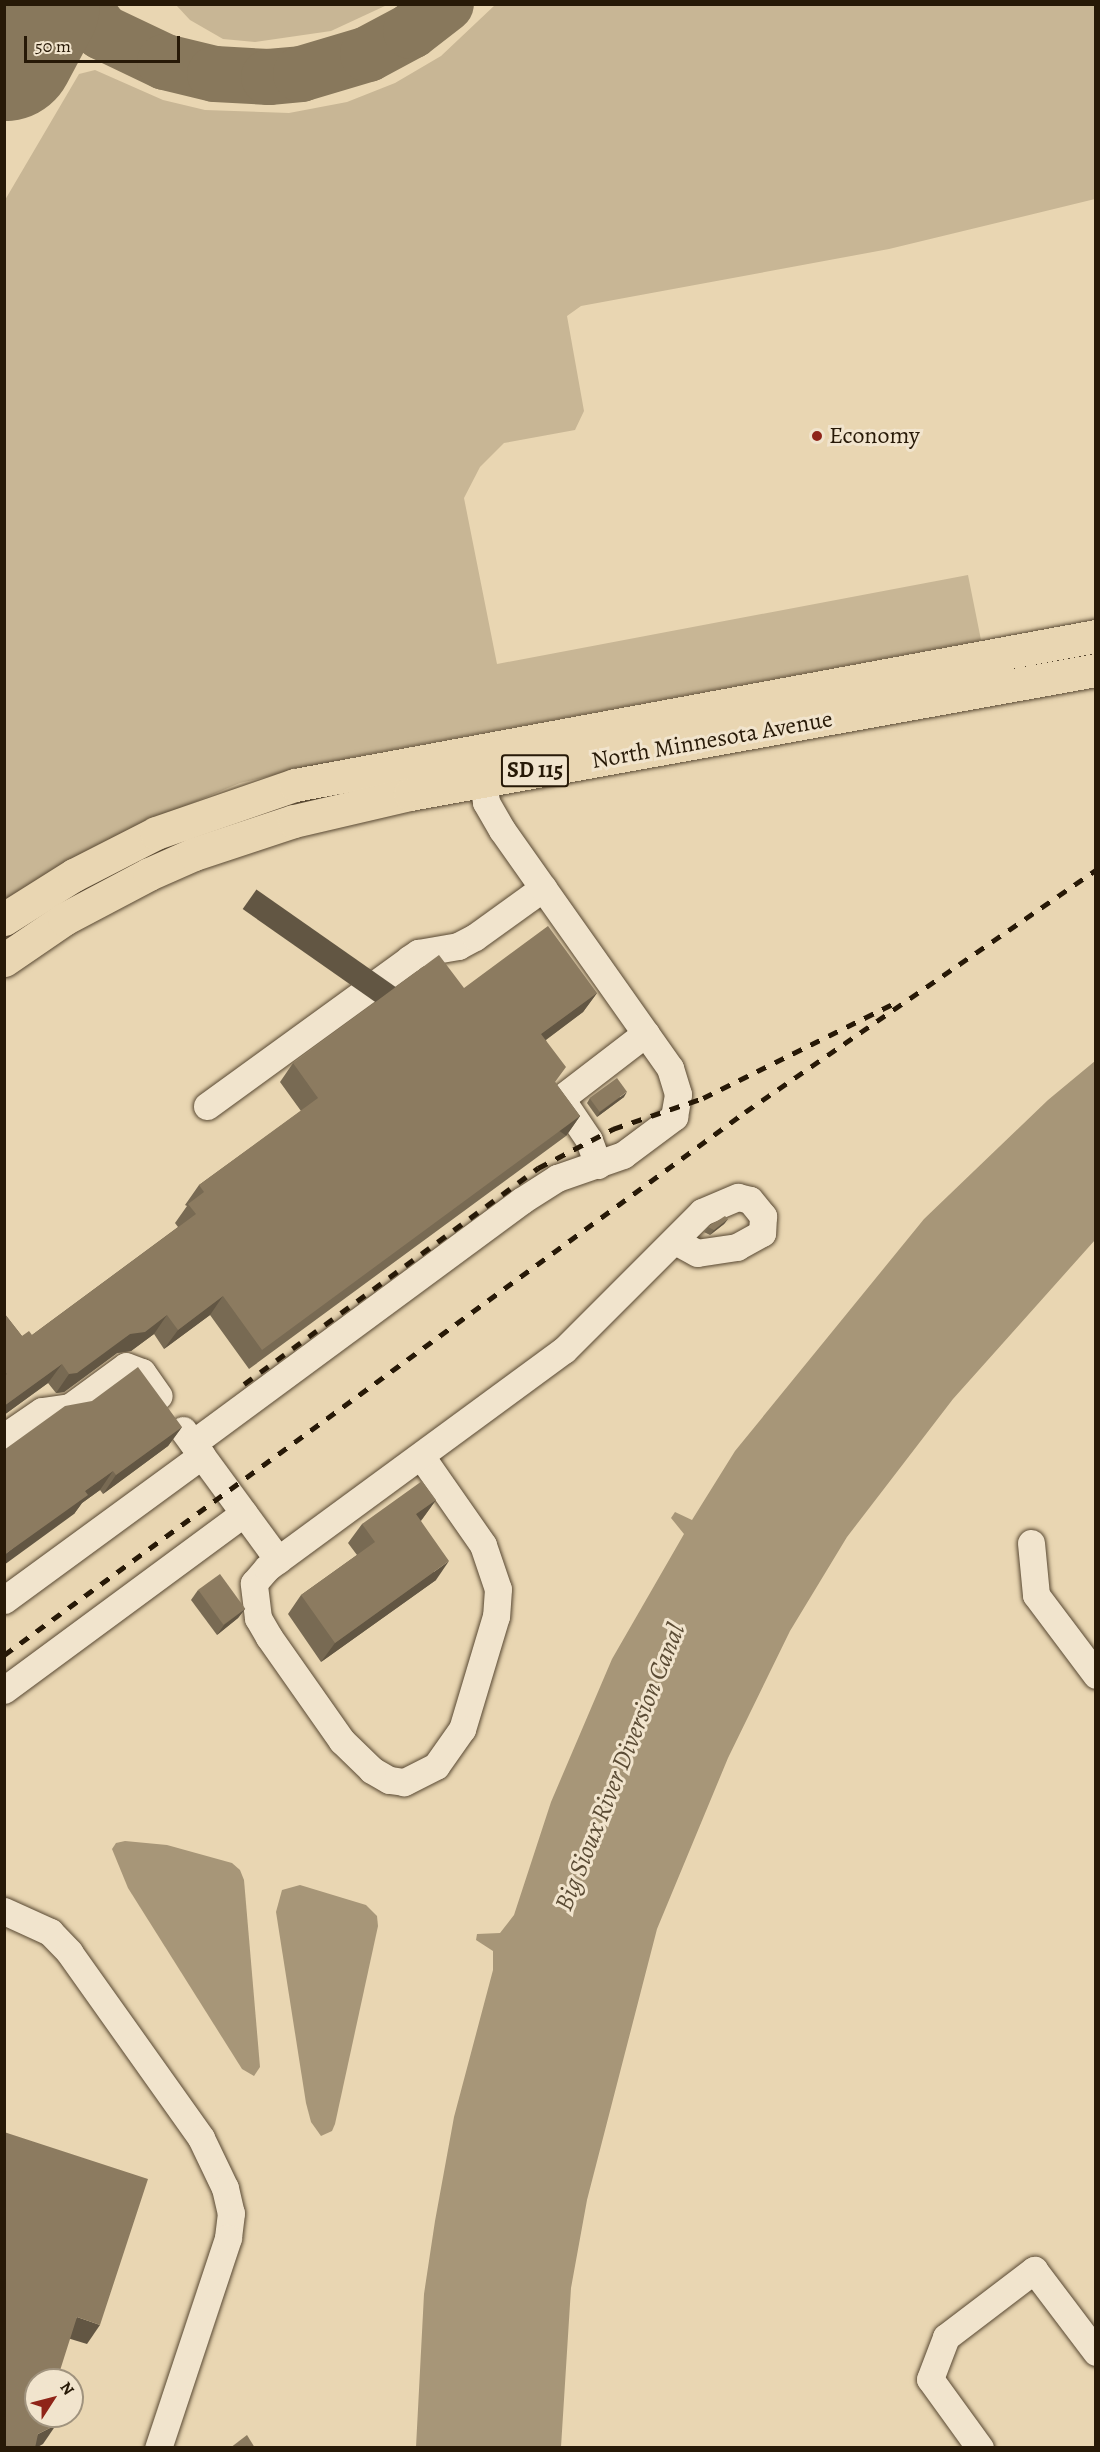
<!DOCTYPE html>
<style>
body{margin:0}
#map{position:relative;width:1100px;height:2452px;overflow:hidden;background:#e9d6b2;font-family:Alegreya,serif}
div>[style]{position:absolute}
.green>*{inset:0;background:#c8b695}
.water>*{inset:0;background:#a79678}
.taxiway>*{height:56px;margin:-28px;padding:0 28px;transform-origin:28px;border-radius:28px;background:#88785c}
.runway>*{height:140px;margin:-70px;padding:0 70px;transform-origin:70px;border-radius:70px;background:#88785c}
.roads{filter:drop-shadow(0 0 2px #584832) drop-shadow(0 0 2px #584832)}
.minor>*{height:27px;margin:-13.5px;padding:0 13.5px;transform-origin:13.5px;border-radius:13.5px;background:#f1e4cd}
.major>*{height:33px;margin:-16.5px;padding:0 16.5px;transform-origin:16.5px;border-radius:16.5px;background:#e9d6b2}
.rail>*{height:4.5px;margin-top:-2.25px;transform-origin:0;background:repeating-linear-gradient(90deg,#271907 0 10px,transparent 0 20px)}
.wall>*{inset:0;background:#786a53}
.shaded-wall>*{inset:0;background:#625643;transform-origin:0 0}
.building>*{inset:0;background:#8c7b60;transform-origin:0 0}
.dots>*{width:16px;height:16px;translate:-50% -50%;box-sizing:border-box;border:3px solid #f1e4cd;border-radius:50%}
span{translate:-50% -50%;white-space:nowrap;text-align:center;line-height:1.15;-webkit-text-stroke:6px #f1e4cd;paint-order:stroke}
.shield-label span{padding:2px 4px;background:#f1e4cd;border:2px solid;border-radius:4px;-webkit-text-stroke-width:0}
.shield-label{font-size:22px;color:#271907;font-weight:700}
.poi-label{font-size:24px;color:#271907}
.left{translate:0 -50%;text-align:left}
.street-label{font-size:24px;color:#271907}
.water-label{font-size:26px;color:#5a4b34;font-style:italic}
.frame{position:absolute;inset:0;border:6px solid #271907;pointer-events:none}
.north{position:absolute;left:24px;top:2368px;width:60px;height:60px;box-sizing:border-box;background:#f1e4cd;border:2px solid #a0937e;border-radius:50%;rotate:54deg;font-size:16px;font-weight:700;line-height:24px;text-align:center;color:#271907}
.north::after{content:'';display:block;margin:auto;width:21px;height:27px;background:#8f2418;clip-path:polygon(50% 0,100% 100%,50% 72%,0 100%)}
.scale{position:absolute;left:24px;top:36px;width:156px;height:27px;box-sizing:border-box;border:3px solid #271907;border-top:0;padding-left:8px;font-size:18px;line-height:21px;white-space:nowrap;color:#271907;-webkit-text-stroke:4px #f1e4cd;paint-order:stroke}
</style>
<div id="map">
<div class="green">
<div style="clip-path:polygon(176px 5px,387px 5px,331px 31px,255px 42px,223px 39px,190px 20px)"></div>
<div style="clip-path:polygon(495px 5px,1095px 5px,1095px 199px,889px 249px,581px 306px,567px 316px,584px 411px,575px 430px,504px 443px,480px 467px,464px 498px,497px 664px,968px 575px,981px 640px,357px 756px,240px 783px,178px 809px,5px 902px,5px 200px,79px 74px,95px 70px,163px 100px,205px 110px,289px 113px,347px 102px,395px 83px,441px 56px)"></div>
</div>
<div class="water">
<div style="clip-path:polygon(1095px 1061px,1095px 1240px,953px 1399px,847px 1537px,790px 1631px,728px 1758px,657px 1929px,587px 2200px,571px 2288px,561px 2447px,416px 2447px,424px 2294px,435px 2221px,454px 2117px,493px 1970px,493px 1951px,476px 1940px,477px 1934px,500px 1933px,514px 1915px,551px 1802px,612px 1659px,684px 1534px,671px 1518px,675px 1512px,692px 1520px,735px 1451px,924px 1219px,1048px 1100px)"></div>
<div style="clip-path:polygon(125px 1841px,167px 1845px,232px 1863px,240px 1870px,244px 1880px,260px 2067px,254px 2076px,242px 2069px,128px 1888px,112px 1849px,116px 1843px)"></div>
<div style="clip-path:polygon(300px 1885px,366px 1905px,377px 1916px,378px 1926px,335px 2124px,332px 2131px,321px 2136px,311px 2122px,306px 2103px,276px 1912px,282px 1890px)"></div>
</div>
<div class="taxiway">
<div style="left:81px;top:4px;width:35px;rotate:53deg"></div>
<div style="left:102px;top:32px;width:70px;rotate:25.5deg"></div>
<div style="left:165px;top:62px;width:51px;rotate:13.5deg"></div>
<div style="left:215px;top:74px;width:54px;rotate:3.2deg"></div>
<div style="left:269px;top:77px;width:32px;rotate:-5deg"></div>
<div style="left:301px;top:74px;width:70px;rotate:-16.6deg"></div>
<div style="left:368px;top:54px;width:49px;rotate:-28.1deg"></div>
<div style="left:411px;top:31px;width:44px;rotate:-37.6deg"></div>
</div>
<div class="runway">
<div style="left:5px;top:51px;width:53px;rotate:-62deg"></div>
</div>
<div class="roads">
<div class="minor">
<div style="left:207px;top:1106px;width:250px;rotate:-36deg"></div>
<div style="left:409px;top:959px;width:11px;rotate:-34deg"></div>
<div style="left:418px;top:953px;width:41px;rotate:-9.9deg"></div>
<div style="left:458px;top:946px;width:19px;rotate:-28deg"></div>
<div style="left:475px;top:937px;width:84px;rotate:-35.8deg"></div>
<div style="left:598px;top:1165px;width:27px;rotate:-110deg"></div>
<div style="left:589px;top:1140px;width:41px;rotate:-124.1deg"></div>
<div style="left:566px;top:1106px;width:10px;rotate:-101deg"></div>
<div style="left:564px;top:1096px;width:103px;rotate:-37.5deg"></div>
<div style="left:183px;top:1430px;width:161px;rotate:53.8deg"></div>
<div style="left:4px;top:1437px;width:46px;rotate:-34.4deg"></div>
<div style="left:42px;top:1411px;width:28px;rotate:-8deg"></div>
<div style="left:70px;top:1407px;width:69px;rotate:-36.2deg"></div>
<div style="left:126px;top:1366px;width:17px;rotate:21deg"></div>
<div style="left:142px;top:1372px;width:29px;rotate:55deg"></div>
<div style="left:193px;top:1443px;width:408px;rotate:-36.4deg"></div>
<div style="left:521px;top:1201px;width:43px;rotate:-32.6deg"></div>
<div style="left:557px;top:1178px;width:70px;rotate:-19.2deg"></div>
<div style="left:623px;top:1155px;width:64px;rotate:-36.7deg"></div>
<div style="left:674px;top:1117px;width:23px;rotate:-80deg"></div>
<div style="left:678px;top:1094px;width:27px;rotate:-107deg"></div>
<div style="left:670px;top:1068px;width:291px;rotate:-125.2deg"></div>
<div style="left:502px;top:830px;width:32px;rotate:-120deg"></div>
<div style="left:486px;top:802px;width:21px;rotate:-98deg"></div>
<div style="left:421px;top:1456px;width:108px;rotate:55.1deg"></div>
<div style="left:483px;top:1545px;width:46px;rotate:71.2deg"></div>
<div style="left:498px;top:1589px;width:27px;rotate:94deg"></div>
<div style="left:496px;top:1616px;width:118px;rotate:106.7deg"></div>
<div style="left:462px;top:1729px;width:45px;rotate:125.1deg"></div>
<div style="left:436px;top:1766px;width:36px;rotate:153deg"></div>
<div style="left:404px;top:1782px;width:15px;rotate:-172deg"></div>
<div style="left:389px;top:1780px;width:20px;rotate:-150deg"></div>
<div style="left:372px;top:1770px;width:42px;rotate:-136deg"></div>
<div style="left:342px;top:1741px;width:127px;rotate:-125.1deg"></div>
<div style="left:269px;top:1637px;width:22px;rotate:-120deg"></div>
<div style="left:258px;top:1618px;width:35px;rotate:-97deg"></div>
<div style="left:254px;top:1583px;width:20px;rotate:-49deg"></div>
<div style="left:267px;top:1568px;width:368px;rotate:-36.3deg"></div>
<div style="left:564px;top:1350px;width:195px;rotate:-45deg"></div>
<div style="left:702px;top:1212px;width:39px;rotate:-23deg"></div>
<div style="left:738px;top:1197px;width:12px;rotate:14deg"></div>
<div style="left:750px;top:1200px;width:21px;rotate:51deg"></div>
<div style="left:763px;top:1216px;width:17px;rotate:93deg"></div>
<div style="left:762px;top:1233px;width:29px;rotate:151deg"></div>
<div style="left:737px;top:1247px;width:40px;rotate:171.5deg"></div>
<div style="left:697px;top:1253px;width:26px;rotate:-151deg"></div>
<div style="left:1031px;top:1543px;width:52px;rotate:84.5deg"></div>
<div style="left:1036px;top:1595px;width:100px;rotate:53.1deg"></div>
<div style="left:4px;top:1600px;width:245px;rotate:-36.2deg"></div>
<div style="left:4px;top:1690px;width:298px;rotate:-36.4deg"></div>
<div style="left:4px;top:1911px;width:51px;rotate:24.5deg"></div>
<div style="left:50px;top:1932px;width:28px;rotate:46deg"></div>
<div style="left:69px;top:1952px;width:228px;rotate:54.6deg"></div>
<div style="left:201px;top:2138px;width:55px;rotate:64.4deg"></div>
<div style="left:225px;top:2188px;width:26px;rotate:77deg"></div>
<div style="left:231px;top:2213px;width:25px;rotate:97deg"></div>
<div style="left:228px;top:2238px;width:221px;rotate:108.4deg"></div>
<div style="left:980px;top:2448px;width:85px;rotate:-125.9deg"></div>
<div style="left:930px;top:2379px;width:45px;rotate:-69.1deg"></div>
<div style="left:946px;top:2337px;width:111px;rotate:-37.3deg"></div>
<div style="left:1034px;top:2270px;width:103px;rotate:52.9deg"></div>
</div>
<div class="major">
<div style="left:4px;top:919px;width:83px;rotate:-32.2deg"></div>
<div style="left:74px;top:875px;width:92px;rotate:-27.1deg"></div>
<div style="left:156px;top:833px;width:147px;rotate:-19.1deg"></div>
<div style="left:295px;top:785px;width:815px;rotate:-10.54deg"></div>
<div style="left:4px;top:960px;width:73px;rotate:-34.3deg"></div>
<div style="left:64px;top:919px;width:96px;rotate:-27.9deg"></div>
<div style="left:149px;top:874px;width:49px;rotate:-24deg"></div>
<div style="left:194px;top:854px;width:105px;rotate:-18.3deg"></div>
<div style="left:294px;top:821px;width:119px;rotate:-13.1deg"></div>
<div style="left:410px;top:794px;width:697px;rotate:-10.25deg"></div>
</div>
</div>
<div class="rail">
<div style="left:244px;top:1384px;width:365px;rotate:-36.3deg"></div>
<div style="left:538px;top:1168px;width:85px;rotate:-27.5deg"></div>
<div style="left:613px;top:1129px;width:95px;rotate:-19deg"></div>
<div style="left:703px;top:1098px;width:211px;rotate:-26.4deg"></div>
<div style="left:4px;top:1655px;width:919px;rotate:-36.23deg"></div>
<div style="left:745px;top:1112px;width:426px;rotate:-34.6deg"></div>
</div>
<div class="wall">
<div style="clip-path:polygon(464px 988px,597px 993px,583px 1012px,546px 1040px,555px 1082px,580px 1116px,566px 1136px,249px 1369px,210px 1315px,164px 1349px,154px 1334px,131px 1351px,117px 1353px,64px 1392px,56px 1393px,48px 1383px,4px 1415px,4px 1313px,22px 1336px,32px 1335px,178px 1227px,175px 1223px,187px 1206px,185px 1205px,199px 1185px,301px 1111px,280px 1082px,293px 1063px)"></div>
<div style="clip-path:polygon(624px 1097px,597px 1117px,587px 1103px,590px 1098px)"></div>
<div style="clip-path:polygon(728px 1219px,724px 1224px,710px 1235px,704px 1232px,708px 1227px)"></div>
<div style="clip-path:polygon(182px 1427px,168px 1446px,103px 1494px,100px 1490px,82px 1503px,74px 1514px,4px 1450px)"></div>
<div style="clip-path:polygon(436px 1500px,421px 1521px,436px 1580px,321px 1662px,288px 1614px,301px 1595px,357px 1555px,348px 1543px,362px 1524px)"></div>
<div style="clip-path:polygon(198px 1590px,245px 1609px,238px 1618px,217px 1635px,191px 1600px)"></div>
</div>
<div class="shaded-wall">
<div style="clip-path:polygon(597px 993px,583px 1012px,528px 1053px,541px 1034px)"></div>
<div style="clip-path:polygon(627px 1092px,624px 1097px,597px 1117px,600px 1112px)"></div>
<div style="left:580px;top:1116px;width:24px;height:395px;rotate:125deg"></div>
<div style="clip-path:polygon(728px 1219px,724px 1224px,710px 1235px,714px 1230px)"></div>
<div style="clip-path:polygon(223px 1296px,210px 1315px,164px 1349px,178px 1330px)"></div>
<div style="clip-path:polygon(167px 1315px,154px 1334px,131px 1351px,117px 1353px,64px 1392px,56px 1393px,69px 1374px,130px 1334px)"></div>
<div style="clip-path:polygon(62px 1364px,48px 1383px,4px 1415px,4px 1406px)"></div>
<div style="clip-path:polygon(182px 1427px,168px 1446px,103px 1494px,116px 1475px)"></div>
<div style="clip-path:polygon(113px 1471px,100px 1490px,82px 1503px,74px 1514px,4px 1565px,4px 1555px,85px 1491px)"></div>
<div style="clip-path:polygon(436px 1500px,422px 1519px,403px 1533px,416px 1514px)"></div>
<div style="clip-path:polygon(449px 1561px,436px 1580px,321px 1662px,335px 1643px)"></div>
<div style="clip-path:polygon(245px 1609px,238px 1618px,217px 1635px,224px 1625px)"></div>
<div style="clip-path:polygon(77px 2317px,100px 2325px,87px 2344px,64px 2337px)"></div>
<div style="clip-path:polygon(56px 2425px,43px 2444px,36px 2448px,29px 2448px,38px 2434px)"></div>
</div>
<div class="building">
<div style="clip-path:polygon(548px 926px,597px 993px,541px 1034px,566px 1067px,555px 1082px,580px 1116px,262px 1350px,223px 1296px,178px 1330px,167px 1315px,145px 1332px,130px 1334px,77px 1373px,69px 1374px,62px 1364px,4px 1406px,4px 1376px,7px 1374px,4px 1371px,4px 1313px,22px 1336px,29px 1331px,32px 1335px,196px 1214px,188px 1204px,204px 1192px,199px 1185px,318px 1098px,293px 1063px,439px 955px,464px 988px)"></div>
<div style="left:617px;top:1078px;width:17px;height:34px;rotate:54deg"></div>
<div style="clip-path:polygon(725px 1216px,728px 1219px,714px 1230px,708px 1227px)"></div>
<div style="clip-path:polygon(138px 1367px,182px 1427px,116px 1475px,113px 1471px,85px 1491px,88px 1495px,4px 1555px,4px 1450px,65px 1406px,92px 1401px)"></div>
<div style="clip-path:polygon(422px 1481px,436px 1500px,416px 1514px,449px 1561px,335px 1643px,301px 1595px,375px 1542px,362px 1524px)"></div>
<div style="left:220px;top:1574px;width:43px;height:27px;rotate:54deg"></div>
<div style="clip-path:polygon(4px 2132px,148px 2179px,100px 2325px,77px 2317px,57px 2380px,36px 2380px,36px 2416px,52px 2416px,56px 2425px,38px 2434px,35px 2448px,4px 2448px)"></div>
<div style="clip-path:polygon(247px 2435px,255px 2448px,230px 2448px)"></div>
</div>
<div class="dots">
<div style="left:817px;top:436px;background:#8f2418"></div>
</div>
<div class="shield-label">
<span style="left:535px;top:771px">SD 115</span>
</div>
<div class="poi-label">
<span class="left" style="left:829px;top:436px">Economy</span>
</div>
<div class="street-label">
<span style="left:712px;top:740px;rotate:-10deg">North Minnesota Avenue</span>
</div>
<div class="water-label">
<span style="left:620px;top:1767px;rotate:-68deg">Big Sioux River Diversion Canal</span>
</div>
<div class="frame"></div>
<div class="north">N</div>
<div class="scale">50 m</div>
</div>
